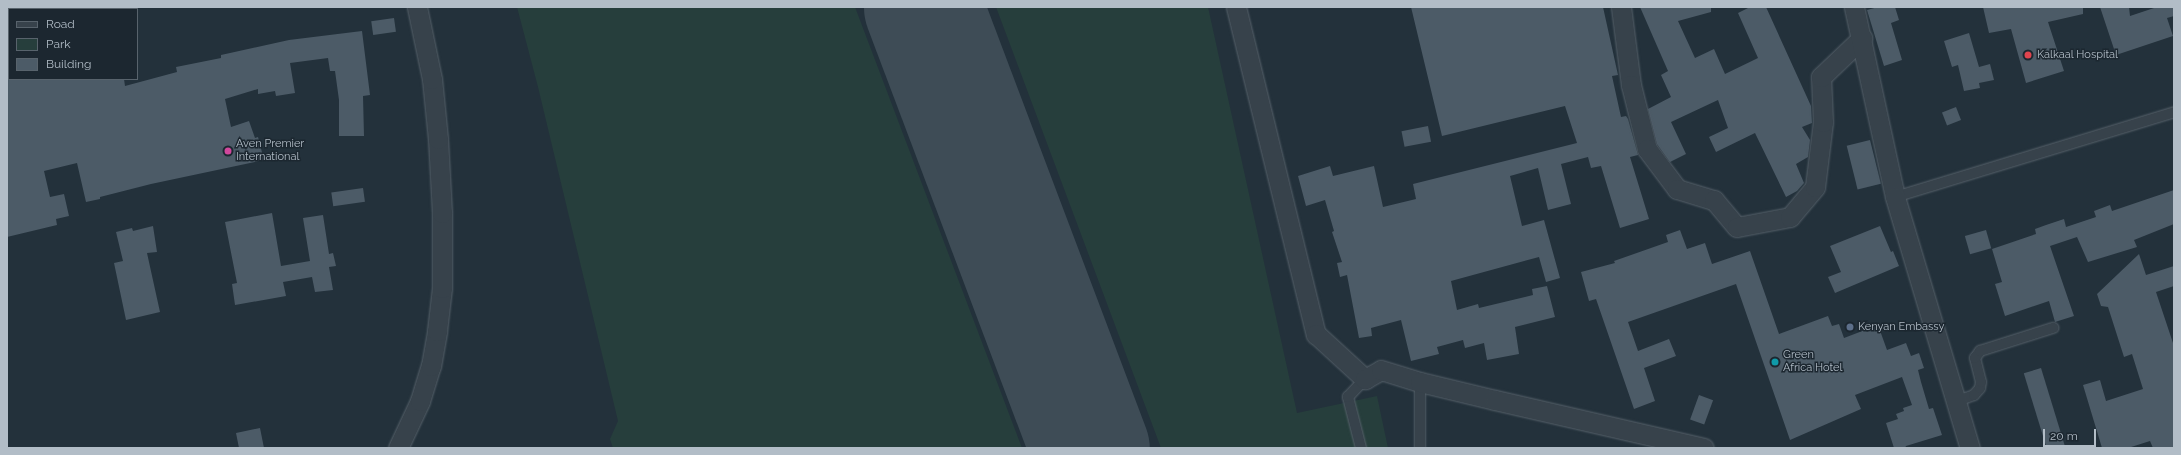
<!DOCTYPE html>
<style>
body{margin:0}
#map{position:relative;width:2181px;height:455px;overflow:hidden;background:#23313b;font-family:Raleway,sans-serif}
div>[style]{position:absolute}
.green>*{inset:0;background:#263e3c}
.runway>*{height:119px;margin:-59.5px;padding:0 59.5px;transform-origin:59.5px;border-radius:59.5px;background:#3e4c56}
.building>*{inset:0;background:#4c5b67;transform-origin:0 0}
.roads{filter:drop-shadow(0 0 1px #556069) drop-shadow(0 0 1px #556069)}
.service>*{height:10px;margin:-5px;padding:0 5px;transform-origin:5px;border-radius:5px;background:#37424b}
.minor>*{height:19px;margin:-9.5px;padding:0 9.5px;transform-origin:9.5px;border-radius:9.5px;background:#37424b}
.dots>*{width:11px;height:11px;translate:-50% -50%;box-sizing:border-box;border:2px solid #1c2730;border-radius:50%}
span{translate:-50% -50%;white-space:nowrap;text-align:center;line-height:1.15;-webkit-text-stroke:3px #1c2730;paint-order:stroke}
.poi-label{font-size:11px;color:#b2bdc7}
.left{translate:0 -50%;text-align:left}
.frame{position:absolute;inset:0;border:8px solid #b2bdc7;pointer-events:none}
.legend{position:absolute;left:8px;top:8px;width:130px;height:72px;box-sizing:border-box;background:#1c2730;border:1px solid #58636c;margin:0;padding:5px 7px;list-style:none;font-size:12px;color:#b2bdc7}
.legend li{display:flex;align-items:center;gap:8px;height:20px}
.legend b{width:20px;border:1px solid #58636c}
.scale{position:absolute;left:2043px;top:429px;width:53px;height:18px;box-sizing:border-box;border:2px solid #b2bdc7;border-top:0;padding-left:5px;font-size:12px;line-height:14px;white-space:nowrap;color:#b2bdc7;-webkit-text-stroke:3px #1c2730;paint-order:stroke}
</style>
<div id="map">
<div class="green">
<div style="clip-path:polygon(517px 7px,855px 7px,1022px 448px,613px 448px,610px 439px,618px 421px,538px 87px)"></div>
<div style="clip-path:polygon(996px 7px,1208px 7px,1297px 413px,1377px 396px,1388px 448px,1161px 448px)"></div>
</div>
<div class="runway">
<div style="left:923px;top:7px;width:472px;rotate:69.3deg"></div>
</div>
<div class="building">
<div style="clip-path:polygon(1411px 7px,1603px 7px,1618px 75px,1612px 76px,1621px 117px,1626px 116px,1628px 119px,1638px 155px,1630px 157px,1649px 219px,1620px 228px,1601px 166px,1591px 168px,1588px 157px,1561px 164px,1571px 204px,1548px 210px,1538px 168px,1510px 176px,1522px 226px,1544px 220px,1560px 278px,1546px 282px,1539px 257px,1451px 281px,1457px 310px,1478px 304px,1479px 308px,1533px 295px,1532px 289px,1547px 286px,1555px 317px,1515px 327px,1519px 354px,1487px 360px,1484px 343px,1465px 348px,1463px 340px,1437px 347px,1439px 354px,1411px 361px,1401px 320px,1371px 328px,1372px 336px,1359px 338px,1347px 275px,1340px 277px,1337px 263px,1342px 262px,1332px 232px,1334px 231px,1325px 200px,1306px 206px,1298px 176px,1330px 166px,1333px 176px,1374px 166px,1383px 207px,1416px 199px,1413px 184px,1577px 143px,1565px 106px,1442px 136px)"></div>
<div style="clip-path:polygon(1640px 7px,1711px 7px,1711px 12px,1678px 21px,1695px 58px,1714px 49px,1725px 74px,1758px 58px,1738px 13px,1750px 7px,1766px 7px,1811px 106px,1812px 123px,1802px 127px,1810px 140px,1808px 157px,1796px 164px,1804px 183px,1797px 191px,1786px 197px,1755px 133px,1716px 152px,1709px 137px,1728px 128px,1718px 100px,1671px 122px,1686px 154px,1670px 162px,1657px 144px,1648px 109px,1671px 97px,1661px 75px,1668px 71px)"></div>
<div style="clip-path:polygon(1878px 7px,1895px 7px,1899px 20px,1891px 23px,1902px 60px,1884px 66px,1867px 10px)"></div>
<div style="clip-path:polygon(1983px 7px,2083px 7px,2083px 14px,2048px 22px,2064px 71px,2026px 83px,2011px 29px,1989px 33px)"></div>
<div style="clip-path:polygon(2100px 7px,2129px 7px,2130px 16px,2157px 7px,2174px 7px,2174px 16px,2167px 18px,2173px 36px,2116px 55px)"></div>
<div style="left:394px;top:18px;width:14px;height:23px;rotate:82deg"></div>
<div style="clip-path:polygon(362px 31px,370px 95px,363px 96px,364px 136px,339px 136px,339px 100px,335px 71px,330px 71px,328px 58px,290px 63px,295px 93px,276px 96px,275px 91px,258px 94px,258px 89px,225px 99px,231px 127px,249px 121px,255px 138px,258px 137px,264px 160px,151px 184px,100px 197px,100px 199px,86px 202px,77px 163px,44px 171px,50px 197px,64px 194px,69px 216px,56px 219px,57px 225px,7px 237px,7px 79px,124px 79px,125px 86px,177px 72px,176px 67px,221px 58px,221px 55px,289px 40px)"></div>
<div style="clip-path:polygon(1969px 33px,1979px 67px,1990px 64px,1994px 80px,1979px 83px,1980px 88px,1964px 91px,1958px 65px,1952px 67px,1944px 41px)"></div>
<div style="left:1956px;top:107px;width:14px;height:15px;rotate:69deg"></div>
<div style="left:1428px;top:126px;width:16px;height:27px;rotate:79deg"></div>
<div style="left:1870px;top:140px;width:45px;height:24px;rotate:76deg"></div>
<div style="left:363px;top:188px;width:14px;height:32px;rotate:82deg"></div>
<div style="clip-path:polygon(2174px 190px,2174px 224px,2134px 240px,2137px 247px,2088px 262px,2077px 237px,2050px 246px,2074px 316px,2055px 322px,2049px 301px,2005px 316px,1995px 284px,2002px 282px,1992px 249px,2036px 234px,2035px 229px,2046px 225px,2064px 219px,2066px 227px,2096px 217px,2094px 211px,2110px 205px,2112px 211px)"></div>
<div style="clip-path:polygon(272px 213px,281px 266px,310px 261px,303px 218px,323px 215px,329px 254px,333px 253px,336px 266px,329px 267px,333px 290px,315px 292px,312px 277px,283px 282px,286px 296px,235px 305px,232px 284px,237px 283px,225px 222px)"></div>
<div style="clip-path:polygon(153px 226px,157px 252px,147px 253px,160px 312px,126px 320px,114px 263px,123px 261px,116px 232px,132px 228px,133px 231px)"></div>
<div style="clip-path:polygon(1880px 226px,1891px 252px,1893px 251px,1899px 266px,1835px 293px,1828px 277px,1841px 272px,1830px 246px)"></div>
<div style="clip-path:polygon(1680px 230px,1687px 249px,1705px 243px,1712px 264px,1750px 251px,1779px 334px,1828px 316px,1832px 326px,1839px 324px,1844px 338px,1878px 325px,1887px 350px,1906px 343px,1911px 356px,1919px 353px,1924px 368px,1918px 370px,1921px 382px,1929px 409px,1933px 408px,1942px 435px,1906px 446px,1905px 448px,1894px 448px,1886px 423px,1898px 419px,1896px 414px,1904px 411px,1903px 408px,1912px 405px,1902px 377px,1855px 395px,1861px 409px,1790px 440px,1736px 284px,1628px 322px,1638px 351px,1669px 339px,1676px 356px,1644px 368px,1655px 401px,1634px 409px,1596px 299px,1589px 301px,1581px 272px,1615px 263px,1614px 261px,1668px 242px,1666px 235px)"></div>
<div style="left:1986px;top:230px;width:19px;height:22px;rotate:74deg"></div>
<div style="clip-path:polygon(2139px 254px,2146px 275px,2174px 266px,2174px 286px,2156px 292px,2174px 346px,2174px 448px,2153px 448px,2150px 441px,2128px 448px,2102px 448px,2083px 385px,2100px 380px,2106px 401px,2143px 389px,2132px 354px,2124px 357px,2108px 307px,2101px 306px,2097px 294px)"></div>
<div style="left:2041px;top:368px;width:84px;height:18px;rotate:73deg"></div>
<div style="left:1699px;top:395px;width:15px;height:26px;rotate:20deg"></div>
<div style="clip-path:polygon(260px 428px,264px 448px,239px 448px,236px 433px)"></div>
</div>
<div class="roads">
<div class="service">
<div style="left:1895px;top:197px;width:292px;rotate:-16.9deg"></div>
<div style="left:1957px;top:401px;width:18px;rotate:-19deg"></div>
<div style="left:1974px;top:395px;width:9px;rotate:-49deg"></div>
<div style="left:1980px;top:388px;width:6px;rotate:-81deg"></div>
<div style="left:1981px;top:382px;width:25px;rotate:-104deg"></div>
<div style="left:1975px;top:358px;width:9px;rotate:-54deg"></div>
<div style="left:1980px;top:351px;width:77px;rotate:-17.5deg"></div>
<div style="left:1361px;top:448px;width:53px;rotate:-104.3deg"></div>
<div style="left:1348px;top:397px;width:25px;rotate:-47deg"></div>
<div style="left:1420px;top:448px;width:66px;rotate:-90deg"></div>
</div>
<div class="minor">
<div style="left:1236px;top:7px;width:337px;rotate:76.3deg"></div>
<div style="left:1316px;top:334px;width:67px;rotate:42.6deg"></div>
<div style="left:1365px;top:379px;width:18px;rotate:-29deg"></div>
<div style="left:1381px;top:370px;width:41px;rotate:17.1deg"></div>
<div style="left:1420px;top:382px;width:77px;rotate:13.5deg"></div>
<div style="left:1495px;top:400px;width:214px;rotate:12.9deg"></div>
<div style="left:1621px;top:7px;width:79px;rotate:82.7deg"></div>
<div style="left:1631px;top:85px;width:66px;rotate:76deg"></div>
<div style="left:1647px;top:149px;width:50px;rotate:53.1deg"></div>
<div style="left:1677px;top:189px;width:39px;rotate:17deg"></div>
<div style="left:1714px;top:200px;width:35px;rotate:50deg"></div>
<div style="left:1737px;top:227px;width:54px;rotate:-10.7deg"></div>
<div style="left:1790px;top:217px;width:39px;rotate:-50deg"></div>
<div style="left:1815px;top:187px;width:65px;rotate:-83deg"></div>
<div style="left:1823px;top:122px;width:45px;rotate:-92.5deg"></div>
<div style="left:1821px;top:77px;width:57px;rotate:-43.6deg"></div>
<div style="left:1854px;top:7px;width:194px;rotate:77.8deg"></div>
<div style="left:1895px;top:197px;width:262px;rotate:73.4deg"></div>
<div style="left:398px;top:448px;width:52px;rotate:-64.9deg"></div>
<div style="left:420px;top:401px;width:37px;rotate:-73deg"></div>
<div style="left:431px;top:366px;width:36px;rotate:-80deg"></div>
<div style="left:437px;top:331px;width:43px;rotate:-83.4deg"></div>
<div style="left:442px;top:288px;width:75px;rotate:-90deg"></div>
<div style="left:442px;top:213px;width:74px;rotate:-93.1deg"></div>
<div style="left:438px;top:139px;width:60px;rotate:-95.7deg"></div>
<div style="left:432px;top:79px;width:74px;rotate:-101.8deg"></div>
</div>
</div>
<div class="dots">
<div style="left:2028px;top:55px;background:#e0444e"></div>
<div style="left:228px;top:151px;background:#d1479c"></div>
<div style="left:1850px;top:327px;background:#5c6f8a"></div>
<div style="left:1775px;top:362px;background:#0f9aa8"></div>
</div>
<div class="poi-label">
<span class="left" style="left:2037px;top:55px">Kalkaal Hospital</span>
<span class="left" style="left:236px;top:151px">Aven Premier<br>International</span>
<span class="left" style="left:1858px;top:327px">Kenyan Embassy</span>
<span class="left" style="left:1783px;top:362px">Green<br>Africa Hotel</span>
</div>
<div class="frame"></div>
<ul class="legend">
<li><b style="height:5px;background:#37424b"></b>Road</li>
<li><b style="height:11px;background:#263e3c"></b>Park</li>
<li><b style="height:11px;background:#4c5b67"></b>Building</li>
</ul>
<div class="scale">20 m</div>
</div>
